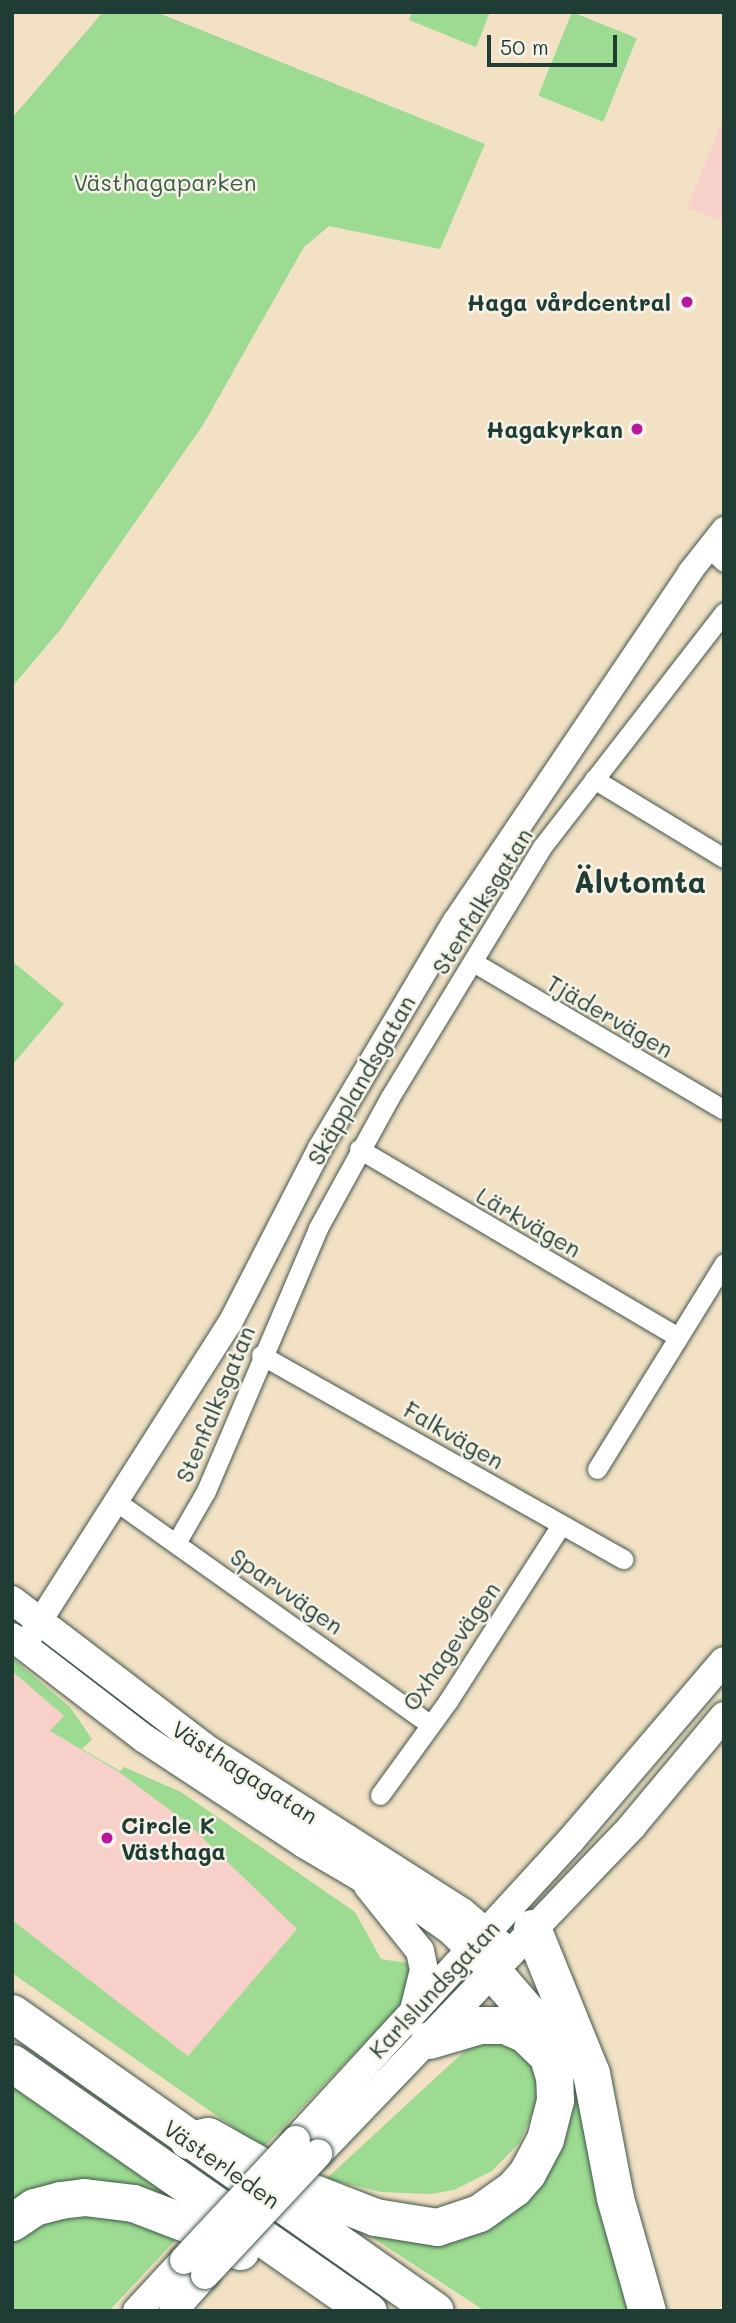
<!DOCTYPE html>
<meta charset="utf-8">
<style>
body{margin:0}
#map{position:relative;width:736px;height:2323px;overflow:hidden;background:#f2e1c4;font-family:Mali,sans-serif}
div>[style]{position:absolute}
.built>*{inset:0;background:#f7d0ca}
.green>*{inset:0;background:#9cdb91;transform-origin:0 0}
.roads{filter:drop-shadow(0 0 2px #3f564a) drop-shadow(0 0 2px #3f564a)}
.minor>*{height:19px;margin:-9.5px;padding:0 9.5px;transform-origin:9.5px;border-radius:9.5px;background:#fff}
.tertiary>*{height:24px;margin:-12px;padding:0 12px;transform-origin:12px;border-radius:12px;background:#fff}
.secondary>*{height:28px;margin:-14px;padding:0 14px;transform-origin:14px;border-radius:14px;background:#fff}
.motorway>*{height:37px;margin:-18.5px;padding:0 18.5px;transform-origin:18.5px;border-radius:18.5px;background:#fff}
.bridges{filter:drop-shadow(0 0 2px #3f564a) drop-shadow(0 0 2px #3f564a)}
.secondary-bridge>*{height:28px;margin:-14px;padding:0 14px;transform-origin:14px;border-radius:14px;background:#fff}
.dots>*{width:19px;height:19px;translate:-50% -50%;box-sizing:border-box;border:4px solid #f7f3e8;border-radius:50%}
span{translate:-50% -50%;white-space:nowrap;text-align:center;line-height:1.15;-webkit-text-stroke:5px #f7f3e8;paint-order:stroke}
.park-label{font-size:23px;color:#385d47}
.poi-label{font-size:23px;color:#1f3d34;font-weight:700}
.right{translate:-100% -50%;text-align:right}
.left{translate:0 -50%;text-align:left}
.street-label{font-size:23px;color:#1f3d34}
.district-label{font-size:30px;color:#1f3d34;font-weight:700}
.frame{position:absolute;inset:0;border:14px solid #1f3d34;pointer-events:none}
.scale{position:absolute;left:487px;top:35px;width:130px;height:32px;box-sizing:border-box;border:4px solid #1f3d34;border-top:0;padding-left:9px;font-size:21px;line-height:24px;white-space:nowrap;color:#1f3d34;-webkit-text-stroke:5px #f7f3e8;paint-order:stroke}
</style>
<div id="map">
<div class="built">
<div style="clip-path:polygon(724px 117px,724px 222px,687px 208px)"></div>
<div style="clip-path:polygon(12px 1671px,64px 1716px,51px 1732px,119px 1772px,186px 1822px,298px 1929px,188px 2056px,12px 1920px)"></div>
</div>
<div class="green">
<div style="clip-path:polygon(103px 12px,156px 12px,485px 144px,440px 249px,329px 226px,304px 247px,203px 425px,60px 630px,12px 687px,12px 118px)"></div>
<div style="clip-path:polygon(412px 12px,490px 12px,476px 47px,409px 20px)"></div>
<div style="left:572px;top:12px;width:70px;height:90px;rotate:22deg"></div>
<div style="clip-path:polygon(12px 961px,64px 1004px,14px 1063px,12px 1062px)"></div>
<div style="clip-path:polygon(12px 1658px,70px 1707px,92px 1739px,82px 1749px,120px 1771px,124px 1767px,181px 1792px,355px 1912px,381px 1959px,413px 1964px,411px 1988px,399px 2007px,263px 2148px,12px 1973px,12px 1920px,188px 2056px,297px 1929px,186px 1822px,119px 1772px,50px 1731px,64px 1716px,12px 1671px)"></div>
<div style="clip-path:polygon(495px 2039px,521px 2048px,534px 2064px,538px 2082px,537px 2102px,520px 2142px,492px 2171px,454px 2190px,430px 2194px,381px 2192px,326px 2179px,469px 2047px)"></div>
<div style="clip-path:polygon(12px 2086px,28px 2098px,188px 2207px,12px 2209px)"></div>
<div style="clip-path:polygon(578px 2090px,633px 2311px,485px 2311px,364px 2232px,409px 2241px,456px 2239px,517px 2209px,544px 2181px,565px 2141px)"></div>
<div style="clip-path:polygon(75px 2213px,111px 2214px,182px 2233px,109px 2311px,12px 2311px,12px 2240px,40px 2224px)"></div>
</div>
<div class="roads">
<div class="minor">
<div style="left:708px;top:547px;width:22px;rotate:43deg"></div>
<div style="left:594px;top:779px;width:152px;rotate:31.3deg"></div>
<div style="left:473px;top:962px;width:291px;rotate:30.5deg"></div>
<div style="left:359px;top:1149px;width:368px;rotate:30.5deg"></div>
<div style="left:261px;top:1355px;width:416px;rotate:29.4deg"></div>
<div style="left:597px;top:1469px;width:242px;rotate:-58.3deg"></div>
<div style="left:117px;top:1502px;width:382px;rotate:35.4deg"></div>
<div style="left:176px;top:1543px;width:60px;rotate:-60deg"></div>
<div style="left:206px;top:1491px;width:286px;rotate:-66.9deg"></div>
<div style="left:318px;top:1228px;width:149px;rotate:-61.2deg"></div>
<div style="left:390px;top:1097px;width:293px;rotate:-58.7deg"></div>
<div style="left:542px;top:847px;width:297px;rotate:-52.2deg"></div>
<div style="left:380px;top:1795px;width:116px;rotate:-54.1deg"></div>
<div style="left:448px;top:1701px;width:209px;rotate:-57.3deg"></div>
</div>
<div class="tertiary">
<div style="left:24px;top:1646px;width:383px;rotate:-57.5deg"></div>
<div style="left:230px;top:1323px;width:197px;rotate:-62.8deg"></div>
<div style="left:320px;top:1148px;width:264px;rotate:-59.3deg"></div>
<div style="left:455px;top:921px;width:421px;rotate:-56deg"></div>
<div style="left:690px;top:572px;width:55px;rotate:-51.7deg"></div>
</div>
<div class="secondary">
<div style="left:12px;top:1600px;width:242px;rotate:37.4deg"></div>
<div style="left:204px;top:1747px;width:306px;rotate:32.6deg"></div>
<div style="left:462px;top:1912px;width:63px;rotate:40.5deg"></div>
<div style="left:12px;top:1637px;width:168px;rotate:37.5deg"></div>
<div style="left:145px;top:1739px;width:191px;rotate:33.4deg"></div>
<div style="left:304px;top:1844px;width:67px;rotate:30.4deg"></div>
<div style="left:362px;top:1878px;width:33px;rotate:21deg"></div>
<div style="left:393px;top:1890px;width:68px;rotate:34.9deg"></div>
<div style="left:449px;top:1929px;width:49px;rotate:44.2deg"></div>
<div style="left:368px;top:1886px;width:83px;rotate:51.3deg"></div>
<div style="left:420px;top:1951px;width:19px;rotate:78deg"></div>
<div style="left:424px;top:1970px;width:38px;rotate:104deg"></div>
<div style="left:296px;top:2140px;width:407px;rotate:-47.5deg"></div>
<div style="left:571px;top:1840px;width:235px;rotate:-49.5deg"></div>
<div style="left:318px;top:2154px;width:455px;rotate:-46.2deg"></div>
<div style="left:633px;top:1825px;width:142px;rotate:-50.1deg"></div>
<div style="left:137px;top:2311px;width:69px;rotate:-47.3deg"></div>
<div style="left:173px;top:2311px;width:48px;rotate:-48.4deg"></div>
</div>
<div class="motorway">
<div style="left:532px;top:1928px;width:157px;rotate:67.9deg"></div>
<div style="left:591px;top:2073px;width:127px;rotate:79.1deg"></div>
<div style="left:615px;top:2198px;width:117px;rotate:74.2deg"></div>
<div style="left:12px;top:2013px;width:517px;rotate:35.16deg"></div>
<div style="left:429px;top:2040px;width:53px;rotate:-16.4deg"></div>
<div style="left:480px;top:2025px;width:25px"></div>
<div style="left:505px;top:2025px;width:22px;rotate:24deg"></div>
<div style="left:525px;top:2034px;width:28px;rotate:44deg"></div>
<div style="left:12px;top:2063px;width:434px;rotate:34.9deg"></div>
<div style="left:188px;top:2140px;width:20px;rotate:-11deg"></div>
<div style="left:208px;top:2136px;width:107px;rotate:29.2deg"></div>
<div style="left:301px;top:2188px;width:79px;rotate:21.4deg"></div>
<div style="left:375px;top:2217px;width:63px;rotate:9.2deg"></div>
<div style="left:437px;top:2227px;width:44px;rotate:-18.4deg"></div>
<div style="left:479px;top:2213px;width:43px;rotate:-35.5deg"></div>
<div style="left:514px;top:2188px;width:20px;rotate:-49deg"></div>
<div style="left:527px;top:2173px;width:38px;rotate:-62deg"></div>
<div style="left:545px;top:2139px;width:40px;rotate:-75.6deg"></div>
<div style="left:555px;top:2100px;width:23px;rotate:-92deg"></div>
<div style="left:554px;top:2077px;width:55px;rotate:-106.8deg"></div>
<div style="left:538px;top:2024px;width:69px;rotate:-130.9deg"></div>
<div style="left:12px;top:2222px;width:27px;rotate:-34deg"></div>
<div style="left:34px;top:2207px;width:27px;rotate:-15deg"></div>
<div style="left:60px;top:2200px;width:24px;rotate:-7deg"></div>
<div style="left:84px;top:2197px;width:49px;rotate:7deg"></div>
<div style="left:133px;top:2203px;width:70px;rotate:21deg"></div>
<div style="left:198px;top:2228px;width:48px;rotate:28.7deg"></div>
</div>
</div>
<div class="bridges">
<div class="secondary-bridge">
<div style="left:184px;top:2260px;width:164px;rotate:-47deg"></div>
<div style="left:205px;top:2275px;width:166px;rotate:-47deg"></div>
</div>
</div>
<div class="dots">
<div style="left:687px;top:302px;background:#b5179e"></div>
<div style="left:637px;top:429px;background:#b5179e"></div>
<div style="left:107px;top:1838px;background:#b5179e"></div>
</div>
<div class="park-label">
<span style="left:165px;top:182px">Västhagaparken</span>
</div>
<div class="poi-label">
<span class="right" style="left:671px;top:302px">Haga vårdcentral</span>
<span class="right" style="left:623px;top:429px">Hagakyrkan</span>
<span class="left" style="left:121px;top:1838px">Circle K<br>Västhaga</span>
</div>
<div class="street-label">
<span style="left:482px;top:901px;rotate:-58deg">Stenfalksgatan</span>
<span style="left:610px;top:1016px;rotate:30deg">Tjädervägen</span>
<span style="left:361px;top:1080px;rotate:-60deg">Skäpplandsgatan</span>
<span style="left:529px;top:1222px;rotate:30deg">Lärkvägen</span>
<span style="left:215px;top:1404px;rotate:-67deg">Stenfalksgatan</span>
<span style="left:454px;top:1435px;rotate:30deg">Falkvägen</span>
<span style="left:287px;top:1591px;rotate:35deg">Sparvvägen</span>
<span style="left:451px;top:1646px;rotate:-55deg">Oxhagevägen</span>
<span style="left:245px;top:1772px;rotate:33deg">Västhagagatan</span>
<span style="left:434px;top:1989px;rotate:-47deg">Karlslundsgatan</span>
<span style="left:222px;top:2164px;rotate:35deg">Västerleden</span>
</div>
<div class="district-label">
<span style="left:640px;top:881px">Älvtomta</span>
</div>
<div class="frame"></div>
<div class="scale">50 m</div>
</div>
